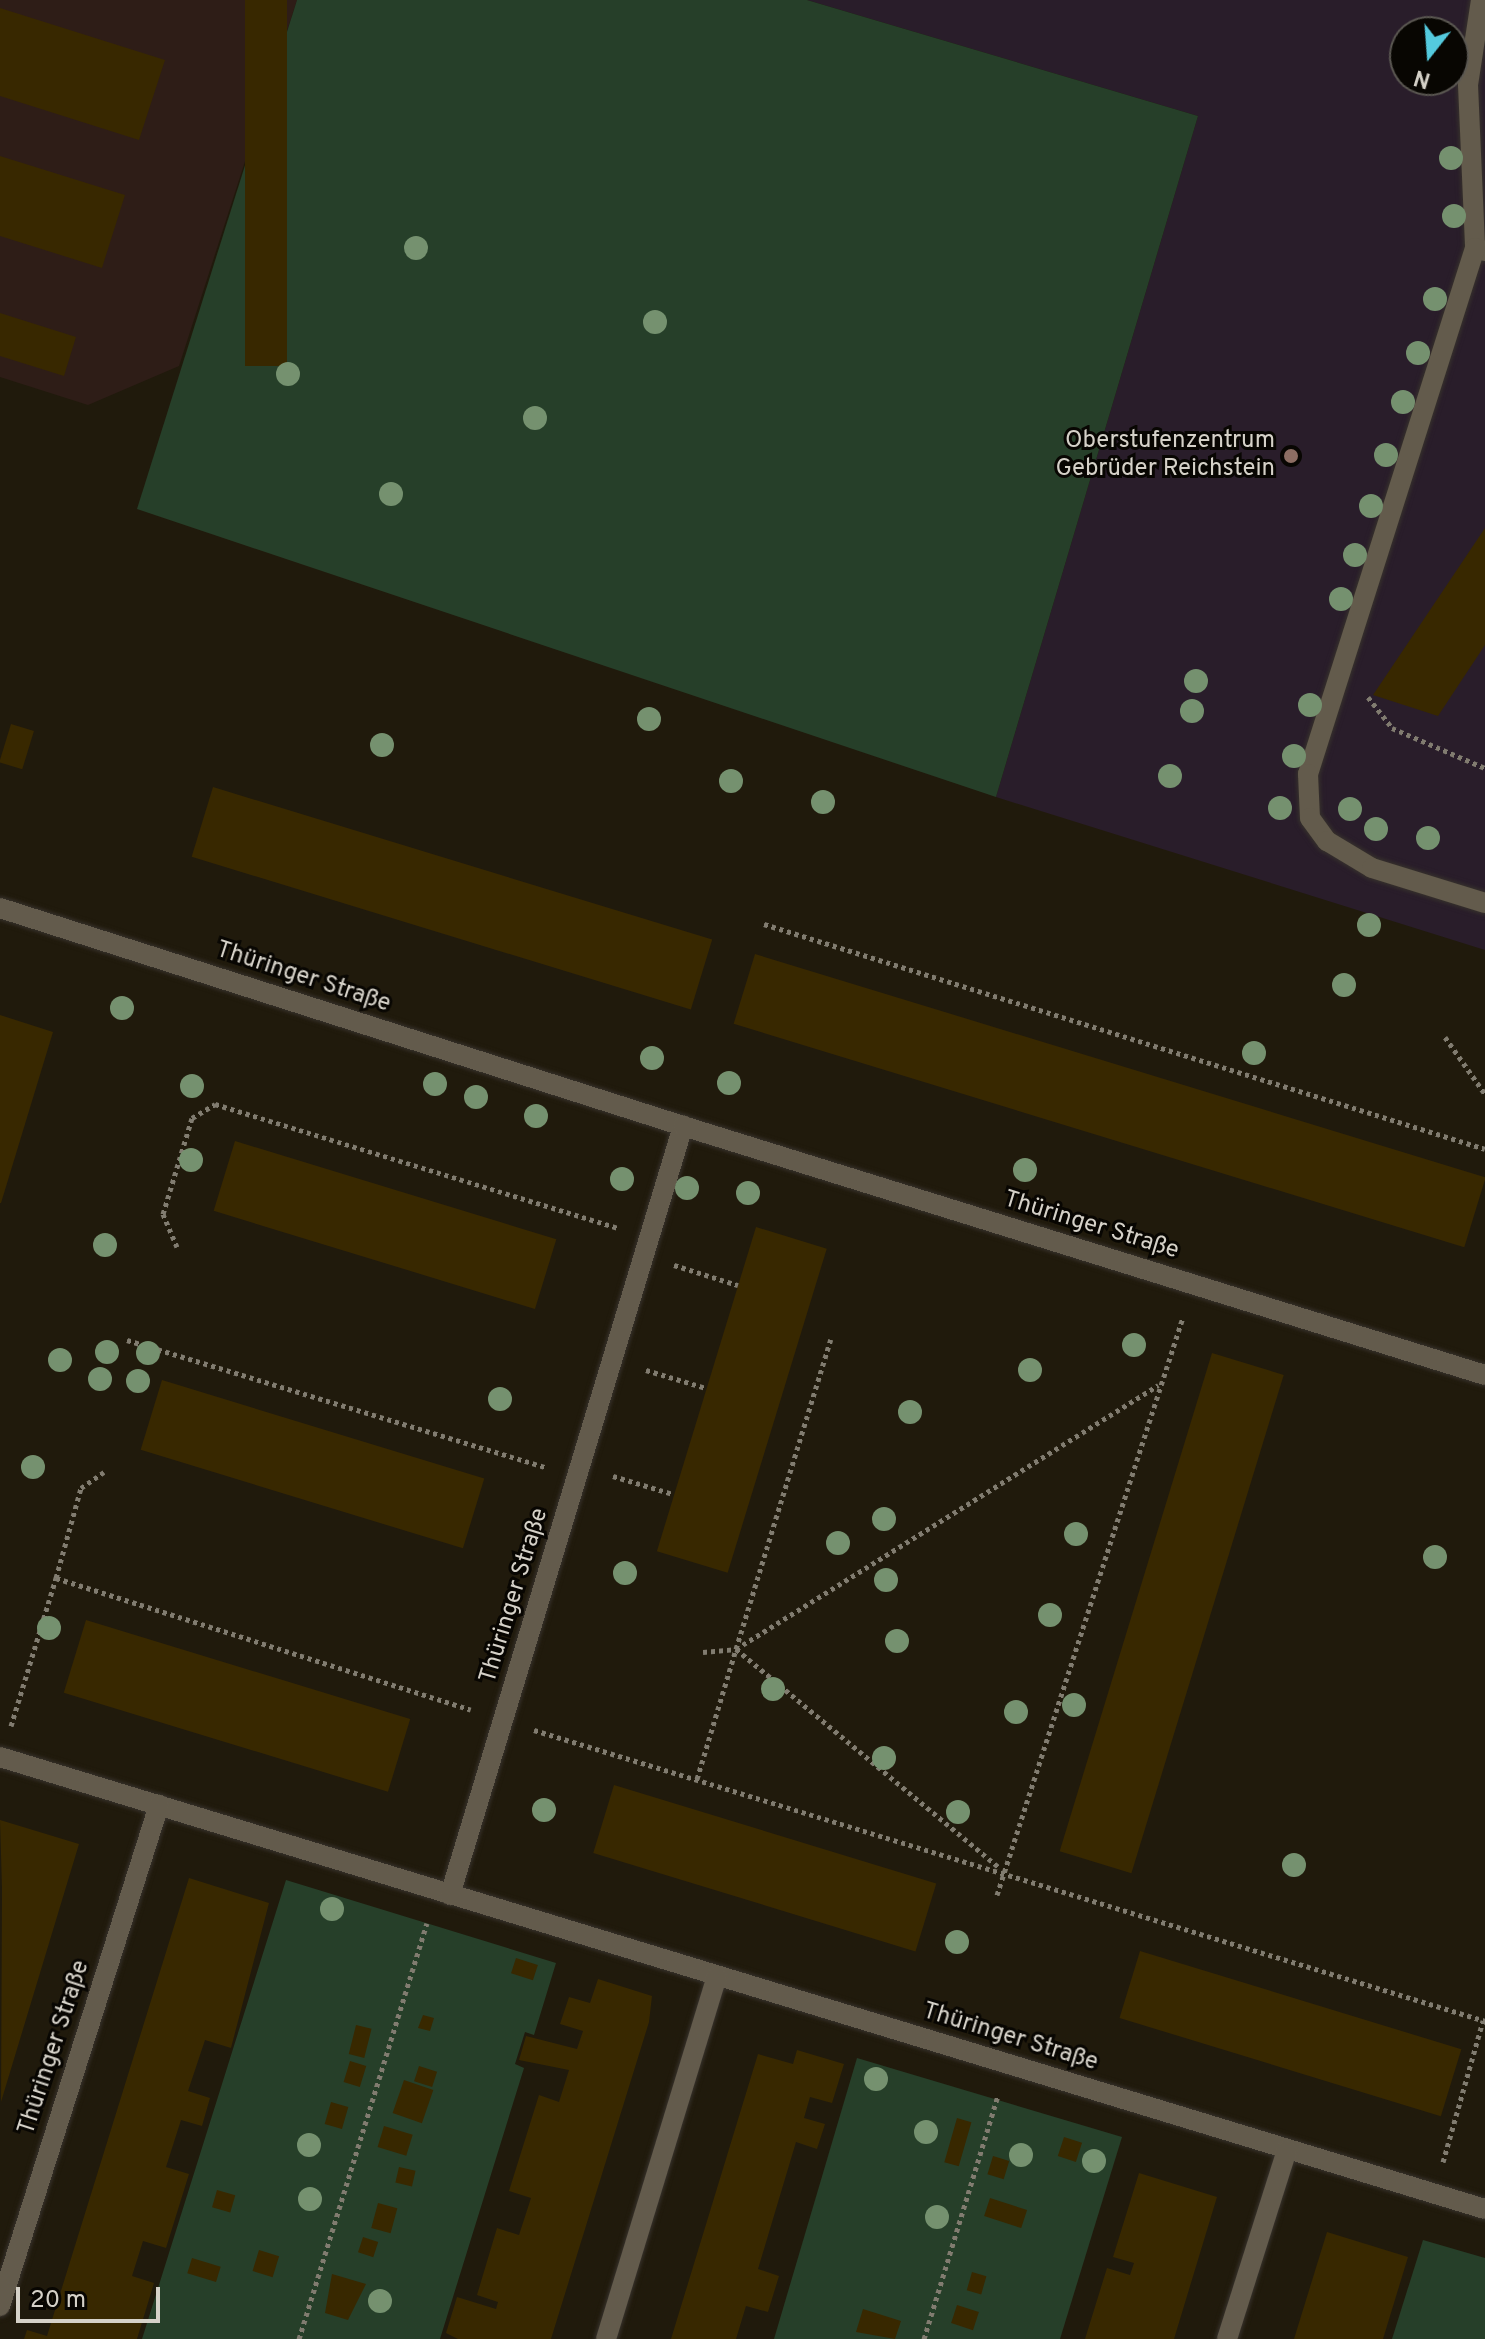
<!DOCTYPE html>
<meta charset="utf-8">
<style>
body{margin:0}
#map{position:relative;width:1485px;height:2339px;overflow:hidden;background:#201a0c;font-family:Overpass,sans-serif}
div>[style]{position:absolute}
.industrial>*{inset:0;background:#2e1d17}
.education>*{inset:0;background:#291d2a}
.green>*{inset:0;background:#263f29}
.building>*{inset:0;background:#382800;transform-origin:0 0}
.path>*{height:5px;margin-top:-2.5px;transform-origin:0;background:repeating-linear-gradient(90deg,#817c70 0 4px,transparent 0 8px)}
.roads{filter:drop-shadow(0 0 2px #37322c) drop-shadow(0 0 2px #37322c)}
.lane>*{height:20px;margin:-10px;padding:0 10px;transform-origin:10px;border-radius:10px;background:#635b4c}
.street>*{height:20px;margin:-10px;padding:0 10px;transform-origin:10px;border-radius:10px;background:#635b4c}
.trees>*{width:24px;height:24px;margin:-12px;border-radius:50%;background:#75916f}
.dots>*{width:22px;height:22px;translate:-50% -50%;box-sizing:border-box;border:4px solid #080602;border-radius:50%}
span{translate:-50% -50%;white-space:nowrap;text-align:center;line-height:1.15;-webkit-text-stroke:6px #080602;paint-order:stroke}
.poi-label{font-size:24px;color:#d5d1c8}
.right{translate:-100% -50%;text-align:right}
.street-label{font-size:24px;color:#d5d1c8}
.north{position:absolute;left:1389px;top:16px;width:80px;height:80px;box-sizing:border-box;background:#080602;border:2px solid #5a5751;border-radius:50%;rotate:197deg;font-size:22px;font-weight:700;line-height:32px;text-align:center;color:#d5d1c8}
.north::after{content:'';display:block;margin:auto;width:28px;height:36px;background:#54cade;clip-path:polygon(50% 0,100% 100%,50% 72%,0 100%)}
.scale{position:absolute;left:16px;top:2287px;width:144px;height:36px;box-sizing:border-box;border:4px solid #d5d1c8;border-top:0;padding-left:10px;font-size:24px;line-height:28px;white-space:nowrap;color:#d5d1c8;-webkit-text-stroke:6px #080602;paint-order:stroke}
</style>
<div id="map">
<div class="industrial">
<div style="clip-path:polygon(0 0,297px 0,179px 366px,88px 405px,0 377px)"></div>
</div>
<div class="education">
<div style="clip-path:polygon(evenodd,807px 0,1473px 0,1485px 7px,1485px 950px,996px 797px,1198px 116px,807px 0,1405px 32px,1453px 32px,1453px 80px,1405px 80px,1405px 32px)"></div>
</div>
<div class="green">
<div style="clip-path:polygon(297px 0,807px 0,1198px 116px,996px 797px,137px 509px)"></div>
<div style="clip-path:polygon(286px 1880px,556px 1963px,534px 2035px,525px 2032px,515px 2064px,524px 2068px,440px 2339px,142px 2339px)"></div>
<div style="clip-path:polygon(857px 2058px,1122px 2137px,1060px 2339px,774px 2339px)"></div>
<div style="clip-path:polygon(1423px 2240px,1485px 2258px,1485px 2339px,1392px 2339px)"></div>
</div>
<div class="building">
<div style="left:245px;top:0;width:42px;height:366px"></div>
<div style="clip-path:polygon(0 8px,165px 60px,139px 140px,0 96px)"></div>
<div style="clip-path:polygon(0 156px,125px 195px,102px 268px,0 236px)"></div>
<div style="clip-path:polygon(0 313px,76px 337px,64px 376px,0 356px)"></div>
<div style="clip-path:polygon(1485px 528px,1485px 645px,1438px 716px,1373px 695px)"></div>
<div style="left:11px;top:724px;width:24px;height:40px;rotate:17deg"></div>
<div style="left:213px;top:787px;width:522px;height:73px;rotate:17deg"></div>
<div style="left:755px;top:954px;width:764px;height:73px;rotate:17deg"></div>
<div style="clip-path:polygon(0 1015px,53px 1032px,1px 1203px,0 1203px)"></div>
<div style="left:235px;top:1141px;width:336px;height:73px;rotate:17deg"></div>
<div style="left:756px;top:1227px;width:74px;height:339px;rotate:17deg"></div>
<div style="left:1212px;top:1353px;width:75px;height:521px;rotate:17deg"></div>
<div style="left:162px;top:1380px;width:337px;height:73px;rotate:17deg"></div>
<div style="left:86px;top:1620px;width:339px;height:76px;rotate:17deg"></div>
<div style="left:614px;top:1785px;width:337px;height:71px;rotate:17deg"></div>
<div style="clip-path:polygon(0 1820px,79px 1844px,1px 2102px,2px 1889px)"></div>
<div style="clip-path:polygon(189px 1878px,269px 1903px,231px 2048px,205px 2040px,188px 2091px,210px 2098px,202px 2126px,181px 2120px,166px 2167px,189px 2174px,166px 2248px,143px 2241px,132px 2276px,154px 2283px,137px 2339px,24px 2339px,27px 2330px,47px 2336px)"></div>
<div style="left:1140px;top:1951px;width:336px;height:70px;rotate:17deg"></div>
<div style="left:516px;top:1958px;width:23px;height:16px;rotate:18deg"></div>
<div style="clip-path:polygon(598px 1979px,652px 1996px,649px 2022px,551px 2339px,458px 2339px,446px 2333px,457px 2297px,496px 2309px,498px 2302px,477px 2295px,497px 2228px,519px 2235px,531px 2198px,509px 2191px,539px 2095px,559px 2102px,569px 2070px,519px 2060px,526px 2036px,577px 2049px,583px 2031px,560px 2024px,569px 1997px,590px 2003px)"></div>
<div style="clip-path:polygon(423px 2015px,434px 2018px,430px 2031px,418px 2028px)"></div>
<div style="left:356px;top:2025px;width:16px;height:30px;rotate:14deg"></div>
<div style="clip-path:polygon(797px 2050px,844px 2064px,832px 2103px,810px 2097px,804px 2118px,825px 2124px,817px 2149px,796px 2142px,758px 2269px,779px 2276px,768px 2312px,746px 2306px,736px 2339px,671px 2339px,758px 2054px,793px 2064px)"></div>
<div style="left:350px;top:2061px;width:17px;height:22px;rotate:17deg"></div>
<div style="left:419px;top:2066px;width:19px;height:16px;rotate:18deg"></div>
<div style="left:404px;top:2080px;width:31px;height:35px;rotate:19deg"></div>
<div style="left:331px;top:2102px;width:18px;height:23px;rotate:16deg"></div>
<div style="left:957px;top:2118px;width:15px;height:46px;rotate:16deg"></div>
<div style="left:384px;top:2126px;width:30px;height:22px;rotate:17deg"></div>
<div style="left:1064px;top:2137px;width:19px;height:20px;rotate:18deg"></div>
<div style="left:993px;top:2156px;width:17px;height:19px;rotate:17deg"></div>
<div style="left:399px;top:2167px;width:17px;height:16px;rotate:13deg"></div>
<div style="clip-path:polygon(1139px 2173px,1217px 2197px,1174px 2339px,1085px 2339px,1107px 2268px,1130px 2275px,1134px 2263px,1113px 2257px)"></div>
<div style="left:217px;top:2190px;width:19px;height:18px;rotate:16deg"></div>
<div style="left:990px;top:2198px;width:39px;height:19px;rotate:18deg"></div>
<div style="left:378px;top:2203px;width:20px;height:26px;rotate:15deg"></div>
<div style="clip-path:polygon(1327px 2232px,1408px 2257px,1383px 2339px,1294px 2339px)"></div>
<div style="left:363px;top:2237px;width:16px;height:16px;rotate:18deg"></div>
<div style="left:259px;top:2250px;width:21px;height:22px;rotate:17deg"></div>
<div style="left:192px;top:2258px;width:30px;height:16px;rotate:17deg"></div>
<div style="left:972px;top:2272px;width:15px;height:19px;rotate:16deg"></div>
<div style="clip-path:polygon(332px 2274px,366px 2284px,348px 2320px,325px 2313px)"></div>
<div style="left:957px;top:2305px;width:23px;height:19px;rotate:18deg"></div>
<div style="clip-path:polygon(863px 2309px,901px 2321px,895px 2339px,856px 2332px)"></div>
</div>
<div class="path">
<div style="left:1368px;top:697px;width:39px;rotate:52deg"></div>
<div style="left:1392px;top:728px;width:101px;rotate:23.3deg"></div>
<div style="left:764px;top:924px;width:755px;rotate:17.33deg"></div>
<div style="left:1445px;top:1037px;width:70px;rotate:54.9deg"></div>
<div style="left:177px;top:1247px;width:36px;rotate:-113deg"></div>
<div style="left:163px;top:1214px;width:100px;rotate:-73.2deg"></div>
<div style="left:192px;top:1118px;width:27px;rotate:-31deg"></div>
<div style="left:215px;top:1104px;width:423px;rotate:17.1deg"></div>
<div style="left:674px;top:1265px;width:67px;rotate:17.4deg"></div>
<div style="left:127px;top:1340px;width:438px;rotate:16.9deg"></div>
<div style="left:646px;top:1370px;width:63px;rotate:16.7deg"></div>
<div style="left:613px;top:1476px;width:63px;rotate:16.7deg"></div>
<div style="left:56px;top:1578px;width:93px;rotate:-74.5deg"></div>
<div style="left:81px;top:1488px;width:28px;rotate:-35deg"></div>
<div style="left:736px;top:1649px;width:343px;rotate:39.7deg"></div>
<div style="left:703px;top:1652px;width:33px;rotate:-5deg"></div>
<div style="left:736px;top:1649px;width:324px;rotate:-73deg"></div>
<div style="left:11px;top:1726px;width:155px;rotate:-73.1deg"></div>
<div style="left:56px;top:1578px;width:435px;rotate:17.6deg"></div>
<div style="left:534px;top:1730px;width:995px;rotate:17.01deg"></div>
<div style="left:697px;top:1779px;width:136px;rotate:-73.3deg"></div>
<div style="left:736px;top:1649px;width:498px;rotate:-32deg"></div>
<div style="left:997px;top:1895px;width:607px;rotate:-72.16deg"></div>
<div style="left:1443px;top:2162px;width:147px;rotate:-74.2deg"></div>
<div style="left:299px;top:2339px;width:435px;rotate:-72.9deg"></div>
<div style="left:924px;top:2339px;width:255px;rotate:-73.1deg"></div>
</div>
<div class="roads">
<div class="lane">
<div style="left:1481px;top:0;width:86px;rotate:98.7deg"></div>
<div style="left:1468px;top:85px;width:163px;rotate:87.5deg"></div>
<div style="left:1475px;top:248px;width:10px;rotate:17deg"></div>
</div>
<div class="street">
<div style="left:1475px;top:248px;width:552px;rotate:107.61deg"></div>
<div style="left:1308px;top:774px;width:44px;rotate:87.4deg"></div>
<div style="left:1310px;top:818px;width:29px;rotate:54deg"></div>
<div style="left:1327px;top:841px;width:52px;rotate:31deg"></div>
<div style="left:1372px;top:868px;width:118px;rotate:17.2deg"></div>
<div style="left:0;top:908px;width:717px;rotate:17.7deg"></div>
<div style="left:0;top:1757px;width:1552px;rotate:16.93deg"></div>
<div style="left:450px;top:1895px;width:804px;rotate:-73.14deg"></div>
<div style="left:683px;top:1126px;width:840px;rotate:17.25deg"></div>
<div style="left:0;top:2306px;width:526px;rotate:-72.39deg"></div>
<div style="left:606px;top:2339px;width:379px;rotate:-73deg"></div>
<div style="left:1227px;top:2339px;width:198px;rotate:-72.4deg"></div>
</div>
</div>
<div class="trees">
<div style="left:1451px;top:158px"></div>
<div style="left:1454px;top:216px"></div>
<div style="left:416px;top:248px"></div>
<div style="left:1435px;top:299px"></div>
<div style="left:655px;top:322px"></div>
<div style="left:1418px;top:353px"></div>
<div style="left:288px;top:374px"></div>
<div style="left:1403px;top:402px"></div>
<div style="left:535px;top:418px"></div>
<div style="left:1386px;top:455px"></div>
<div style="left:391px;top:494px"></div>
<div style="left:1371px;top:506px"></div>
<div style="left:1355px;top:555px"></div>
<div style="left:1341px;top:599px"></div>
<div style="left:1196px;top:681px"></div>
<div style="left:1310px;top:705px"></div>
<div style="left:1192px;top:711px"></div>
<div style="left:649px;top:719px"></div>
<div style="left:382px;top:745px"></div>
<div style="left:1294px;top:756px"></div>
<div style="left:1170px;top:776px"></div>
<div style="left:731px;top:781px"></div>
<div style="left:823px;top:802px"></div>
<div style="left:1280px;top:808px"></div>
<div style="left:1350px;top:809px"></div>
<div style="left:1376px;top:829px"></div>
<div style="left:1428px;top:838px"></div>
<div style="left:1369px;top:925px"></div>
<div style="left:1344px;top:985px"></div>
<div style="left:122px;top:1008px"></div>
<div style="left:1254px;top:1053px"></div>
<div style="left:652px;top:1058px"></div>
<div style="left:729px;top:1083px"></div>
<div style="left:435px;top:1084px"></div>
<div style="left:192px;top:1086px"></div>
<div style="left:476px;top:1097px"></div>
<div style="left:536px;top:1116px"></div>
<div style="left:191px;top:1160px"></div>
<div style="left:1025px;top:1170px"></div>
<div style="left:622px;top:1179px"></div>
<div style="left:687px;top:1188px"></div>
<div style="left:748px;top:1193px"></div>
<div style="left:105px;top:1245px"></div>
<div style="left:1134px;top:1345px"></div>
<div style="left:107px;top:1352px"></div>
<div style="left:148px;top:1353px"></div>
<div style="left:60px;top:1360px"></div>
<div style="left:1030px;top:1370px"></div>
<div style="left:100px;top:1379px"></div>
<div style="left:138px;top:1381px"></div>
<div style="left:500px;top:1399px"></div>
<div style="left:910px;top:1412px"></div>
<div style="left:33px;top:1467px"></div>
<div style="left:884px;top:1519px"></div>
<div style="left:1076px;top:1534px"></div>
<div style="left:838px;top:1543px"></div>
<div style="left:1435px;top:1557px"></div>
<div style="left:625px;top:1573px"></div>
<div style="left:886px;top:1580px"></div>
<div style="left:1050px;top:1615px"></div>
<div style="left:49px;top:1628px"></div>
<div style="left:897px;top:1641px"></div>
<div style="left:773px;top:1689px"></div>
<div style="left:1074px;top:1705px"></div>
<div style="left:1016px;top:1712px"></div>
<div style="left:884px;top:1758px"></div>
<div style="left:544px;top:1810px"></div>
<div style="left:958px;top:1812px"></div>
<div style="left:1294px;top:1865px"></div>
<div style="left:332px;top:1909px"></div>
<div style="left:957px;top:1942px"></div>
<div style="left:876px;top:2079px"></div>
<div style="left:926px;top:2132px"></div>
<div style="left:309px;top:2145px"></div>
<div style="left:1021px;top:2155px"></div>
<div style="left:1094px;top:2161px"></div>
<div style="left:310px;top:2199px"></div>
<div style="left:937px;top:2217px"></div>
<div style="left:380px;top:2301px"></div>
</div>
<div class="dots">
<div style="left:1291px;top:456px;background:#8d6e63"></div>
</div>
<div class="poi-label">
<span class="right" style="left:1275px;top:456px">Oberstufenzentrum<br>Gebrüder Reichstein</span>
</div>
<div class="street-label">
<span style="left:303px;top:978px;rotate:18deg">Thüringer Straße</span>
<span style="left:1091px;top:1226px;rotate:17deg">Thüringer Straße</span>
<span style="left:515px;top:1596px;rotate:-73deg">Thüringer Straße</span>
<span style="left:1010px;top:2038px;rotate:17deg">Thüringer Straße</span>
<span style="left:55px;top:2048px;rotate:-72deg">Thüringer Straße</span>
</div>
<div class="north">N</div>
<div class="scale">20 m</div>
</div>
